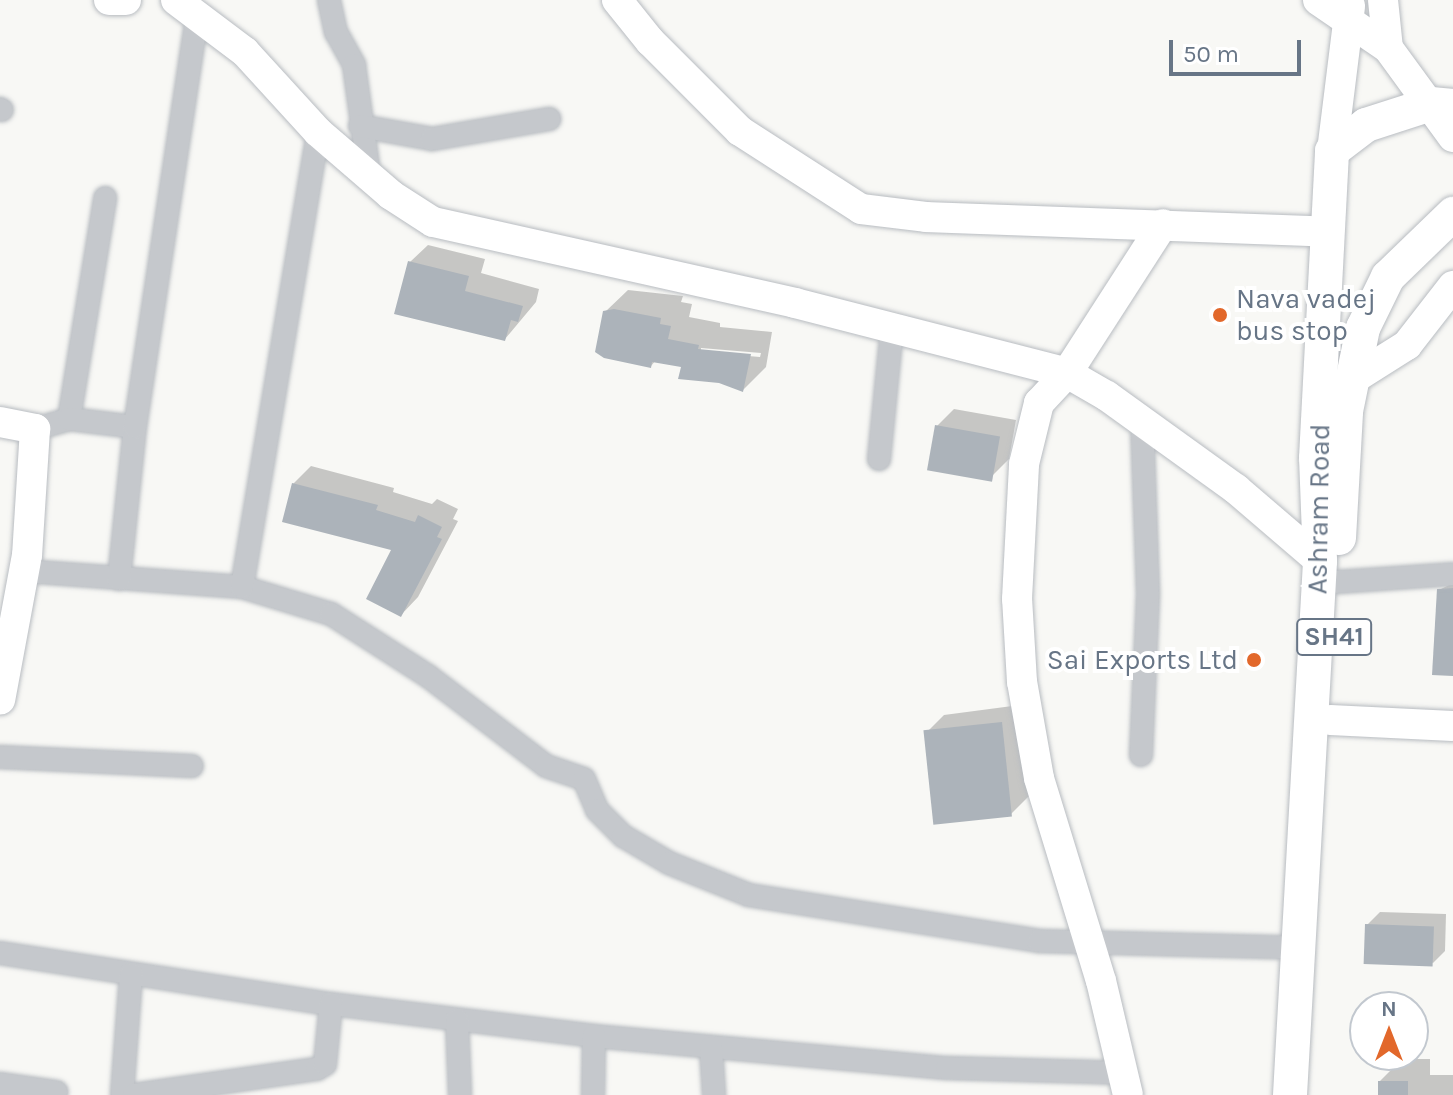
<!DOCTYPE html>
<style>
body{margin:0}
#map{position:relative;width:1453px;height:1095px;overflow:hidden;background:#f8f8f5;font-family:Karla,sans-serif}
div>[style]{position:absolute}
.shadow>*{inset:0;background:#0003}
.building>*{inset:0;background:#acb3ba;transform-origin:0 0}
.roads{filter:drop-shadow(0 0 2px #b8bcc1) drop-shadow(0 0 2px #b8bcc1)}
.street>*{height:22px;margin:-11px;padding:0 11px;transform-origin:11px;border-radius:11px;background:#c5c8cc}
.secondary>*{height:30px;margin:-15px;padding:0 15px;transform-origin:15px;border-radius:15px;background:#fff}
.primary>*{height:34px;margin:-17px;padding:0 17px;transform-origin:17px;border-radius:17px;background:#fff}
.dots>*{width:22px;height:22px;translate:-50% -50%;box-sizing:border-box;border:4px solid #fff;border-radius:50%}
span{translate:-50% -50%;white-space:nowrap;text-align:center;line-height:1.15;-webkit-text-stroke:8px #fff;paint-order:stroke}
.shield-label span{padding:2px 6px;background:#fff;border:2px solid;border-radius:6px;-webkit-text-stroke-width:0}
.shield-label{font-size:26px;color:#677586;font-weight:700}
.poi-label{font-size:28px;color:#677586}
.left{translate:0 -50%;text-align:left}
.right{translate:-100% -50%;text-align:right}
.street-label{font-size:28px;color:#677586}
.north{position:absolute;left:1349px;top:991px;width:80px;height:80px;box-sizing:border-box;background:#fff;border:2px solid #c2c8cf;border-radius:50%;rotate:0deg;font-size:22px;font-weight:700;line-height:32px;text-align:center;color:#677586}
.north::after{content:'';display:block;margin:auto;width:28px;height:36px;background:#e2682b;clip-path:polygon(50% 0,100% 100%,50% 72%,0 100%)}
.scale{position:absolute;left:1169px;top:40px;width:132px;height:36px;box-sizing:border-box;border:4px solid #677586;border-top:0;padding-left:10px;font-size:24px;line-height:28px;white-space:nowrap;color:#677586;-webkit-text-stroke:6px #fff;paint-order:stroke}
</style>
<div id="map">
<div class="shadow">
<div style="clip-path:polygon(428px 245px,485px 259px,481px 273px,539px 289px,536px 302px,505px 339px,410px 262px)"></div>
<div style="clip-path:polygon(evenodd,628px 290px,683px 296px,681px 302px,692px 304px,689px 317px,720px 323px,720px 327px,772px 332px,766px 367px,743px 390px,683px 366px,656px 360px,651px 366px,605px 312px,628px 290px,701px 348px,761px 353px,760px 357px,701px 352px,701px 348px)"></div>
<div style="clip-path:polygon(954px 409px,1016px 420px,1009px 459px,991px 477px,937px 426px)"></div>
<div style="clip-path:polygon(311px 466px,394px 488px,393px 492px,432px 504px,437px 499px,458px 509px,453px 519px,458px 521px,418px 597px,401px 615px,394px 548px,293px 484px)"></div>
<div style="clip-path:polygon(1453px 583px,1453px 674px,1439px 590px)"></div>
<div style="clip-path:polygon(1019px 705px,1029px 796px,1011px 814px,926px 733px,944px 715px)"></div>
<div style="clip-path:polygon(1380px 912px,1446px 914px,1445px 951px,1433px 963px,1367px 925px)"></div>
<div style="clip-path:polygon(1402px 1059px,1430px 1059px,1430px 1075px,1453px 1075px,1453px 1095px,1379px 1095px,1380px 1081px)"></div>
</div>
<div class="building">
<div style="clip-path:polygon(408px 261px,469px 276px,465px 291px,523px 306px,518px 322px,511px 320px,505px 341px,394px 314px)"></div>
<div style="clip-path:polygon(614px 309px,661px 318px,660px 324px,671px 326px,668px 339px,699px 345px,698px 349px,751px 354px,743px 392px,719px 383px,678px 379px,681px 367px,652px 362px,651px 368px,604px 358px,595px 352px,603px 311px)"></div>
<div style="left:935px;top:425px;width:66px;height:46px;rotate:10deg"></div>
<div style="clip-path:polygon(292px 483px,378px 505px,376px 510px,415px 522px,418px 515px,442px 527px,437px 537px,442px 539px,401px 617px,366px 599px,391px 550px,282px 522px)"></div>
<div style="clip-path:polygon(1453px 588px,1453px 676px,1432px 675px,1437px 589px)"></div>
<div style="left:1002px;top:722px;width:95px;height:79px;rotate:84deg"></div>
<div style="left:1365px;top:924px;width:69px;height:40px;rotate:2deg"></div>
<div style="left:1378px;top:1081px;width:30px;height:14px"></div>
</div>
<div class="roads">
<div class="street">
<div style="left:329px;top:0;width:33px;rotate:78deg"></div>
<div style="left:336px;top:32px;width:38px;rotate:61deg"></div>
<div style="left:354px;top:65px;width:109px;rotate:82.1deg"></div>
<div style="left:0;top:109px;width:2px;rotate:27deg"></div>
<div style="left:360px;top:126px;width:73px;rotate:10.2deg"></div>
<div style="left:432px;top:139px;width:119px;rotate:-9.7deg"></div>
<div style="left:69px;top:419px;width:224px;rotate:-80.7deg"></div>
<div style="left:35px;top:429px;width:35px;rotate:-16deg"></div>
<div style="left:69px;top:419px;width:66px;rotate:6.9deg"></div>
<div style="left:879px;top:459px;width:132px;rotate:-84.3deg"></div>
<div style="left:24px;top:571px;width:219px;rotate:4.2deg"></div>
<div style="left:242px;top:587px;width:93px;rotate:16.9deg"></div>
<div style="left:331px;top:614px;width:115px;rotate:32.6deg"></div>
<div style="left:428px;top:676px;width:148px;rotate:37.3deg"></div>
<div style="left:546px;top:766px;width:40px;rotate:18.9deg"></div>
<div style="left:584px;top:779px;width:34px;rotate:67deg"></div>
<div style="left:597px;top:810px;width:37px;rotate:45deg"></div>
<div style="left:623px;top:836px;width:53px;rotate:30.4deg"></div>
<div style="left:669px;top:863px;width:86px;rotate:21.8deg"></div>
<div style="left:749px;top:895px;width:294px;rotate:9deg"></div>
<div style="left:1039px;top:941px;width:260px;rotate:1.5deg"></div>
<div style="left:119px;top:579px;width:153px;rotate:-84deg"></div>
<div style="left:135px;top:427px;width:416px;rotate:-81.4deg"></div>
<div style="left:1337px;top:582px;width:116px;rotate:-3.9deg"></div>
<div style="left:242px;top:587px;width:461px;rotate:-80.5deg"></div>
<div style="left:1141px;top:755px;width:162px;rotate:-87.5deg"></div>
<div style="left:1148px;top:593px;width:172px;rotate:-92deg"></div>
<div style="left:0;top:757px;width:192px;rotate:2.7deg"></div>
<div style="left:0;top:953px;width:335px;rotate:8.8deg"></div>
<div style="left:331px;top:1004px;width:265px;rotate:6.9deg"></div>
<div style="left:594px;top:1036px;width:354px;rotate:5.2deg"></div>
<div style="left:947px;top:1068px;width:176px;rotate:1.6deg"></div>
<div style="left:457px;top:1020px;width:75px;rotate:87.7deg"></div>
<div style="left:711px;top:1048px;width:47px;rotate:86.3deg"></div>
<div style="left:0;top:1084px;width:57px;rotate:8.1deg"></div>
<div style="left:122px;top:1095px;width:121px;rotate:-85.7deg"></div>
<div style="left:134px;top:1095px;width:185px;rotate:-8.1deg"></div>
<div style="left:317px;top:1069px;width:9px;rotate:-32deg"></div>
<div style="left:325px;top:1064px;width:60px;rotate:-84.3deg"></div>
<div style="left:593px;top:1095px;width:59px;rotate:-89deg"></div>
</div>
<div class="secondary">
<div style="left:109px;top:0;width:17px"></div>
<div style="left:176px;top:0;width:86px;rotate:37deg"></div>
<div style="left:245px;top:52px;width:108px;rotate:47.6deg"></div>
<div style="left:318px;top:132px;width:96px;rotate:40.8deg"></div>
<div style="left:391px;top:195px;width:50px;rotate:32.7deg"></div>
<div style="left:433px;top:222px;width:371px;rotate:12.6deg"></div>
<div style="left:795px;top:303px;width:281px;rotate:14.4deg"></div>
<div style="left:1067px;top:373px;width:46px;rotate:29.9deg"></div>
<div style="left:1107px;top:396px;width:159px;rotate:35.8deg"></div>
<div style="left:1236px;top:489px;width:111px;rotate:40.6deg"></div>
<div style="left:617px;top:0;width:53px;rotate:51.2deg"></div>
<div style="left:650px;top:41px;width:127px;rotate:45deg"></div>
<div style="left:740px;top:131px;width:144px;rotate:32.8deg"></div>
<div style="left:861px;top:209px;width:65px;rotate:7deg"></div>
<div style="left:926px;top:217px;width:403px;rotate:2.1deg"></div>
<div style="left:1318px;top:0;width:85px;rotate:34.4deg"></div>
<div style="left:1388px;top:48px;width:110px;rotate:53.9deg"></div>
<div style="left:1383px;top:0;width:48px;rotate:84.1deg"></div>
<div style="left:1332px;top:151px;width:146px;rotate:-82.9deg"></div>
<div style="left:1353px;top:379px;width:64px;rotate:-32.2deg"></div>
<div style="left:1407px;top:345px;width:75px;rotate:-52.1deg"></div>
<div style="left:0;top:422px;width:36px;rotate:11deg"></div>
<div style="left:35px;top:429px;width:126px;rotate:93.6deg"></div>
<div style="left:27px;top:555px;width:147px;rotate:100.5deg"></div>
<div style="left:1330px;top:720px;width:123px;rotate:2.8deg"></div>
<div style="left:1128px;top:1095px;width:117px;rotate:-103.3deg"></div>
<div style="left:1101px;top:981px;width:212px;rotate:-107deg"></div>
<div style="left:1039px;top:778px;width:97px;rotate:-100deg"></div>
<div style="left:1022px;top:682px;width:83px;rotate:-93.4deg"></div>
<div style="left:1017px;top:599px;width:135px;rotate:-87deg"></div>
<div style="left:1024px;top:464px;width:63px;rotate:-76.2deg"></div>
<div style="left:1039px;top:403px;width:41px;rotate:-47deg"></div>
<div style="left:1067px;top:373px;width:177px;rotate:-57.2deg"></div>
</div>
<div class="primary">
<div style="left:1339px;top:538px;width:127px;rotate:-86.8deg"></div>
<div style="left:1346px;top:411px;width:85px;rotate:-78.4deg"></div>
<div style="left:1363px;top:328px;width:57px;rotate:-63.9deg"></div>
<div style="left:1388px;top:277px;width:91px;rotate:-44.1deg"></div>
<div style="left:1290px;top:1095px;width:535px;rotate:-86.78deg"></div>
<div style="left:1320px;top:561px;width:103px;rotate:-92.2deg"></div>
<div style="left:1316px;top:458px;width:307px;rotate:-87deg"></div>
<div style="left:1332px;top:151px;width:43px;rotate:-37.4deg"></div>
<div style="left:1366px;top:125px;width:68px;rotate:-17.9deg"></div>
<div style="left:1431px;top:104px;width:22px;rotate:5deg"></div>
</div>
</div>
<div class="dots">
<div style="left:1220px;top:315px;background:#e2682b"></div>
<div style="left:1254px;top:660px;background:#e2682b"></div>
</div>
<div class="shield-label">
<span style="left:1334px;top:637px">SH41</span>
</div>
<div class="poi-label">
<span class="left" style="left:1236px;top:315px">Nava vadej<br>bus stop</span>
<span class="right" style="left:1238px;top:660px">Sai Exports Ltd</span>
</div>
<div class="street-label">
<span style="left:1319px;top:509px;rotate:-89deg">Ashram Road</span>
</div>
<div class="north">N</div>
<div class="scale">50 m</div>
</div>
